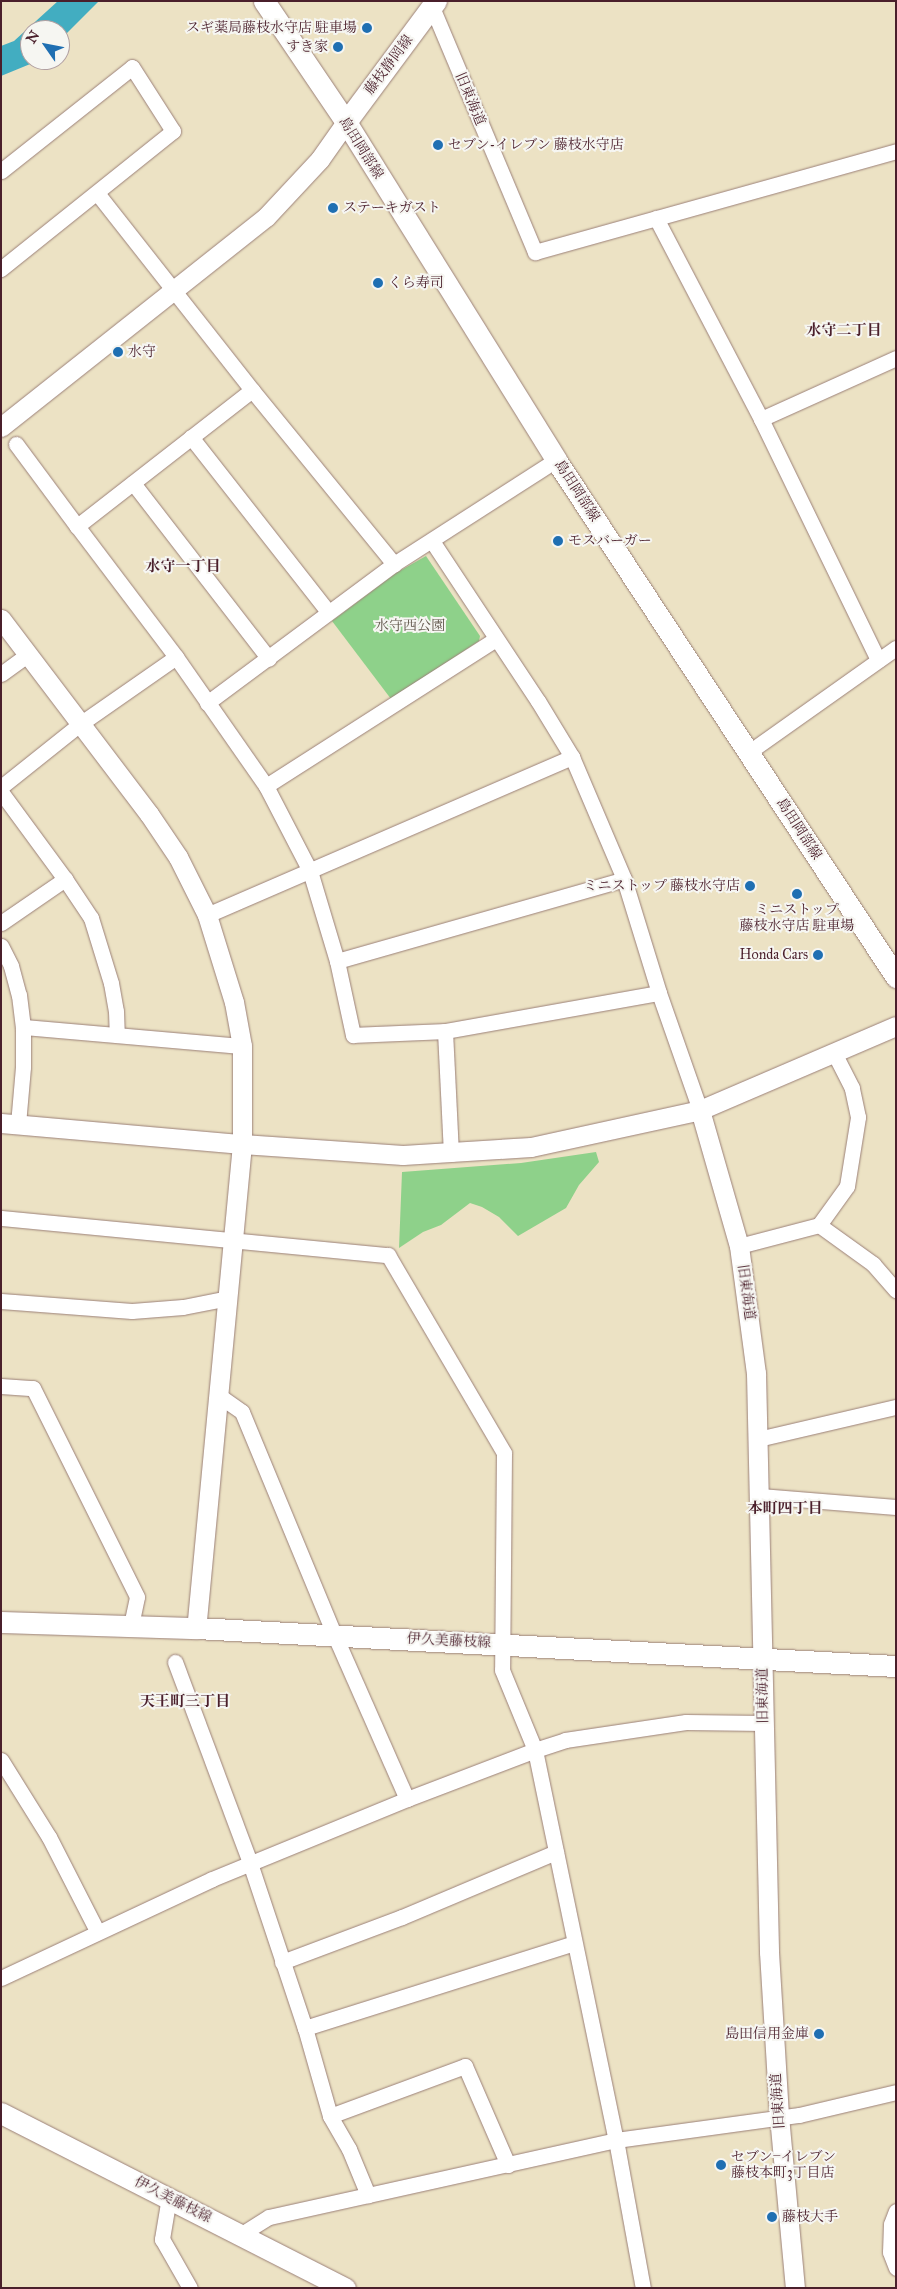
<!DOCTYPE html>
<meta charset="utf-8">
<style>
body{margin:0}
#map{position:relative;width:897px;height:2289px;overflow:hidden;background:#ece2c4;font-family:"IM FELL Great Primer","Noto Serif JP",serif}
div>[style]{position:absolute}
.green>*{inset:0;background:#8ed18a}
.water>*{inset:0;background:#42adc1}
.roads{filter:drop-shadow(0 0 1px #9b8078) drop-shadow(0 0 1px #9b8078)}
.minor>*{height:15px;margin:-7.5px;padding:0 7.5px;transform-origin:7.5px;border-radius:7.5px;background:#fff}
.tertiary>*{height:19px;margin:-9.5px;padding:0 9.5px;transform-origin:9.5px;border-radius:9.5px;background:#fff}
.secondary>*{height:21px;margin:-10.5px;padding:0 10.5px;transform-origin:10.5px;border-radius:10.5px;background:#fff}
.dots>*{width:14px;height:14px;translate:-50% -50%;box-sizing:border-box;border:2px solid #f6f6f2;border-radius:50%}
span{translate:-50% -50%;white-space:nowrap;text-align:center;line-height:1.15;-webkit-text-stroke:4px #f6f6f2;paint-order:stroke}
.poi-label{font-size:14px;color:#4a1f2b}
.right{translate:-100% -50%;text-align:right}
.left{translate:0 -50%;text-align:left}
.street-label{font-size:14px;color:#4a1f2b}
.park-label{font-size:14px;color:#5e5448}
.neighbourhood-label{font-size:15px;color:#4a1f2b;font-weight:700}
.frame{position:absolute;inset:0;border:2px solid #4a1f2b;pointer-events:none}
.north{position:absolute;left:20px;top:20px;width:50px;height:50px;box-sizing:border-box;background:#f6f6f2;border:1px solid #b1a0a2;border-radius:50%;rotate:303deg;font-size:14px;font-weight:700;line-height:20px;text-align:center;color:#4a1f2b}
.north::after{content:'';display:block;margin:auto;width:18px;height:22px;background:#1f6fb2;clip-path:polygon(50% 0,100% 100%,50% 72%,0 100%)}
</style>
<div id="map">
<div class="green">
<div style="clip-path:polygon(426px 556px,480px 636px,479px 641px,391px 699px,332px 621px,396px 573px)"></div>
<div style="clip-path:polygon(596px 1152px,599px 1162px,579px 1185px,566px 1208px,518px 1236px,499px 1217px,482px 1207px,470px 1203px,441px 1225px,423px 1232px,399px 1248px,402px 1172px,521px 1163px)"></div>
</div>
<div class="water">
<div style="clip-path:polygon(58px 1px,99px 1px,60px 40px,60px 30px,30px 30px,30px 60px,40px 60px,1px 76px,1px 46px,14px 41px)"></div>
</div>
<div class="roads">
<div class="minor">
<div style="left:432px;top:7px;width:266px;rotate:67.2deg"></div>
<div style="left:535px;top:252px;width:375px;rotate:-15.6deg"></div>
<div style="left:1px;top:171px;width:167px;rotate:-38.4deg"></div>
<div style="left:132px;top:67px;width:76px;rotate:57.4deg"></div>
<div style="left:173px;top:131px;width:221px;rotate:141.3deg"></div>
<div style="left:97px;top:193px;width:251px;rotate:51.8deg"></div>
<div style="left:252px;top:390px;width:225px;rotate:50.8deg"></div>
<div style="left:656px;top:218px;width:227px;rotate:62.4deg"></div>
<div style="left:761px;top:419px;width:268px;rotate:64.1deg"></div>
<div style="left:252px;top:390px;width:222px;rotate:142.1deg"></div>
<div style="left:77px;top:526px;width:164px;rotate:52.9deg"></div>
<div style="left:176px;top:657px;width:157px;rotate:55.1deg"></div>
<div style="left:266px;top:786px;width:96px;rotate:62.6deg"></div>
<div style="left:310px;top:871px;width:94px;rotate:73.3deg"></div>
<div style="left:337px;top:961px;width:76px;rotate:77.8deg"></div>
<div style="left:353px;top:1035px;width:92px;rotate:-2.5deg"></div>
<div style="left:445px;top:1031px;width:123px;rotate:87.2deg"></div>
<div style="left:761px;top:419px;width:148px;rotate:-24.3deg"></div>
<div style="left:191px;top:437px;width:222px;rotate:51.9deg"></div>
<div style="left:16px;top:444px;width:102px;rotate:53.4deg"></div>
<div style="left:133px;top:483px;width:222px;rotate:52.3deg"></div>
<div style="left:432px;top:541px;width:192px;rotate:56.5deg"></div>
<div style="left:538px;top:701px;width:66px;rotate:58.7deg"></div>
<div style="left:572px;top:757px;width:133px;rotate:66.9deg"></div>
<div style="left:624px;top:879px;width:119px;rotate:72.9deg"></div>
<div style="left:659px;top:993px;width:124px;rotate:70.7deg"></div>
<div style="left:1px;top:674px;width:32px;rotate:-36deg"></div>
<div style="left:207px;top:703px;width:233px;rotate:-36.6deg"></div>
<div style="left:394px;top:564px;width:193px;rotate:-32.7deg"></div>
<div style="left:749px;top:752px;width:180px;rotate:-35.3deg"></div>
<div style="left:266px;top:786px;width:273px;rotate:-32.6deg"></div>
<div style="left:1px;top:787px;width:101px;rotate:-38.6deg"></div>
<div style="left:80px;top:724px;width:117px;rotate:-34.9deg"></div>
<div style="left:1px;top:792px;width:108px;rotate:53.7deg"></div>
<div style="left:65px;top:879px;width:47px;rotate:56.3deg"></div>
<div style="left:91px;top:918px;width:68px;rotate:72.9deg"></div>
<div style="left:111px;top:983px;width:28px;rotate:80deg"></div>
<div style="left:116px;top:1011px;width:24px;rotate:88deg"></div>
<div style="left:207px;top:915px;width:398px;rotate:-23.4deg"></div>
<div style="left:1px;top:923px;width:78px;rotate:-34.5deg"></div>
<div style="left:1px;top:946px;width:22px;rotate:63deg"></div>
<div style="left:11px;top:966px;width:30px;rotate:75deg"></div>
<div style="left:19px;top:995px;width:32px;rotate:83deg"></div>
<div style="left:23px;top:1027px;width:40px;rotate:90deg"></div>
<div style="left:23px;top:1067px;width:57px;rotate:95deg"></div>
<div style="left:337px;top:961px;width:298px;rotate:-15.9deg"></div>
<div style="left:23px;top:1027px;width:220px;rotate:5deg"></div>
<div style="left:445px;top:1031px;width:217px;rotate:-10.1deg"></div>
<div style="left:1px;top:1218px;width:389px;rotate:5.5deg"></div>
<div style="left:388px;top:1255px;width:229px;rotate:59.6deg"></div>
<div style="left:504px;top:1453px;width:217px;rotate:90.5deg"></div>
<div style="left:502px;top:1670px;width:87px;rotate:67.6deg"></div>
<div style="left:535px;top:1750px;width:398px;rotate:78.3deg"></div>
<div style="left:616px;top:2140px;width:150px;rotate:79.7deg"></div>
<div style="left:819px;top:1225px;width:67px;rotate:35.8deg"></div>
<div style="left:873px;top:1264px;width:35px;rotate:49deg"></div>
<div style="left:739px;top:1246px;width:83px;rotate:-14.7deg"></div>
<div style="left:819px;top:1225px;width:48px;rotate:-54.3deg"></div>
<div style="left:847px;top:1186px;width:70px;rotate:-80.9deg"></div>
<div style="left:858px;top:1117px;width:30px;rotate:-102deg"></div>
<div style="left:852px;top:1088px;width:39px;rotate:-117deg"></div>
<div style="left:1px;top:1301px;width:131px;rotate:4.4deg"></div>
<div style="left:132px;top:1311px;width:51px;rotate:-4.5deg"></div>
<div style="left:183px;top:1307px;width:47px;rotate:-11.1deg"></div>
<div style="left:1px;top:1386px;width:32px;rotate:4deg"></div>
<div style="left:33px;top:1388px;width:233px;rotate:63.5deg"></div>
<div style="left:137px;top:1597px;width:30px;rotate:102deg"></div>
<div style="left:218px;top:1395px;width:29px;rotate:35deg"></div>
<div style="left:242px;top:1412px;width:243px;rotate:67.5deg"></div>
<div style="left:335px;top:1636px;width:178px;rotate:66.2deg"></div>
<div style="left:758px;top:1439px;width:142px;rotate:-13.1deg"></div>
<div style="left:760px;top:1496px;width:136px;rotate:4.6deg"></div>
<div style="left:175px;top:1662px;width:215px;rotate:69.5deg"></div>
<div style="left:250px;top:1863px;width:174px;rotate:71.6deg"></div>
<div style="left:305px;top:2028px;width:91px;rotate:74.1deg"></div>
<div style="left:330px;top:2116px;width:38px;rotate:60deg"></div>
<div style="left:349px;top:2149px;width:50px;rotate:67.6deg"></div>
<div style="left:1px;top:1760px;width:91px;rotate:58.1deg"></div>
<div style="left:49px;top:1837px;width:106px;rotate:62.9deg"></div>
<div style="left:282px;top:1962px;width:128px;rotate:-20.6deg"></div>
<div style="left:402px;top:1917px;width:167px;rotate:-22.9deg"></div>
<div style="left:1px;top:1978px;width:233px;rotate:-25.1deg"></div>
<div style="left:212px;top:1879px;width:211px;rotate:-22.3deg"></div>
<div style="left:407px;top:1799px;width:137px;rotate:-20.9deg"></div>
<div style="left:535px;top:1750px;width:32px;rotate:-18deg"></div>
<div style="left:565px;top:1740px;width:122px;rotate:-8.5deg"></div>
<div style="left:686px;top:1722px;width:78px;rotate:0.7deg"></div>
<div style="left:305px;top:2028px;width:282px;rotate:-17.5deg"></div>
<div style="left:330px;top:2116px;width:144px;rotate:-20.3deg"></div>
<div style="left:465px;top:2066px;width:108px;rotate:66.5deg"></div>
<div style="left:169px;top:2197px;width:43px;rotate:99.5deg"></div>
<div style="left:162px;top:2239px;width:56px;rotate:60.3deg"></div>
<div style="left:896px;top:2211px;width:14px;rotate:111deg"></div>
<div style="left:891px;top:2224px;width:28px;rotate:92deg"></div>
<div style="left:890px;top:2252px;width:17px;rotate:69deg"></div>
<div style="left:240px;top:2235px;width:34px;rotate:-32deg"></div>
<div style="left:269px;top:2217px;width:355px;rotate:-12.5deg"></div>
<div style="left:616px;top:2140px;width:185px;rotate:-7.8deg"></div>
<div style="left:799px;top:2115px;width:100px;rotate:-13.3deg"></div>
</div>
<div class="tertiary">
<div style="left:1px;top:427px;width:338px;rotate:-38.4deg"></div>
<div style="left:266px;top:217px;width:79px;rotate:-47deg"></div>
<div style="left:320px;top:159px;width:45px;rotate:-54.9deg"></div>
<div style="left:1px;top:619px;width:245px;rotate:52.8deg"></div>
<div style="left:149px;top:814px;width:52px;rotate:56deg"></div>
<div style="left:178px;top:857px;width:65px;rotate:63.4deg"></div>
<div style="left:207px;top:915px;width:91px;rotate:72.8deg"></div>
<div style="left:234px;top:1002px;width:45px;rotate:79.7deg"></div>
<div style="left:242px;top:1046px;width:98px;rotate:90deg"></div>
<div style="left:242px;top:1144px;width:486px;rotate:95.4deg"></div>
<div style="left:700px;top:1110px;width:141px;rotate:74deg"></div>
<div style="left:739px;top:1246px;width:128px;rotate:82.4deg"></div>
<div style="left:756px;top:1373px;width:579px;rotate:88.71deg"></div>
<div style="left:769px;top:1952px;width:164px;rotate:86.5deg"></div>
<div style="left:779px;top:2116px;width:173px;rotate:84.7deg"></div>
<div style="left:1px;top:1123px;width:242px;rotate:5deg"></div>
<div style="left:242px;top:1144px;width:161px;rotate:3.9deg"></div>
<div style="left:403px;top:1155px;width:128px;rotate:-3.6deg"></div>
<div style="left:531px;top:1147px;width:173px;rotate:-12.3deg"></div>
<div style="left:700px;top:1110px;width:213px;rotate:-23.2deg"></div>
</div>
<div class="secondary">
<div style="left:264px;top:1px;width:146px;rotate:55.9deg"></div>
<div style="left:346px;top:122px;width:398px;rotate:58.1deg"></div>
<div style="left:556px;top:460px;width:619px;rotate:56.67deg"></div>
<div style="left:346px;top:122px;width:151px;rotate:-53.4deg"></div>
<div style="left:1px;top:1622px;width:195px;rotate:1.8deg"></div>
<div style="left:196px;top:1628px;width:701px;rotate:3.11deg"></div>
<div style="left:1px;top:2113px;width:386px;rotate:27deg"></div>
</div>
</div>
<div class="dots">
<div style="left:367px;top:28px;background:#1f6fb2"></div>
<div style="left:338px;top:47px;background:#1f6fb2"></div>
<div style="left:438px;top:145px;background:#1f6fb2"></div>
<div style="left:333px;top:208px;background:#1f6fb2"></div>
<div style="left:378px;top:283px;background:#1f6fb2"></div>
<div style="left:118px;top:352px;background:#1f6fb2"></div>
<div style="left:558px;top:541px;background:#1f6fb2"></div>
<div style="left:750px;top:886px;background:#1f6fb2"></div>
<div style="left:797px;top:894px;background:#1f6fb2"></div>
<div style="left:818px;top:955px;background:#1f6fb2"></div>
<div style="left:819px;top:2034px;background:#1f6fb2"></div>
<div style="left:721px;top:2165px;background:#1f6fb2"></div>
<div style="left:772px;top:2217px;background:#1f6fb2"></div>
</div>
<div class="poi-label">
<span class="right" style="left:357px;top:28px">スギ薬局藤枝水守店 駐車場</span>
<span class="right" style="left:328px;top:47px">すき家</span>
<span class="left" style="left:448px;top:145px">セブン-イレブン 藤枝水守店</span>
<span class="left" style="left:343px;top:208px">ステーキガスト</span>
<span class="left" style="left:388px;top:283px">くら寿司</span>
<span class="left" style="left:128px;top:352px">水守</span>
<span class="left" style="left:568px;top:541px">モスバーガー</span>
<span class="right" style="left:740px;top:886px">ミニストップ 藤枝水守店</span>
<span style="left:797px;top:918px">ミニストップ<br>藤枝水守店 駐車場</span>
<span class="right" style="left:808px;top:955px">Honda Cars</span>
<span class="right" style="left:809px;top:2034px">島田信用金庫</span>
<span class="left" style="left:731px;top:2165px">セブン−イレブン<br>藤枝本町3丁目店</span>
<span class="left" style="left:782px;top:2217px">藤枝大手</span>
</div>
<div class="street-label">
<span style="left:389px;top:65px;rotate:-53deg">藤枝静岡線</span>
<span style="left:470px;top:99px;rotate:67deg">旧東海道</span>
<span style="left:361px;top:148px;rotate:58deg">島田岡部線</span>
<span style="left:577px;top:491px;rotate:57deg">島田岡部線</span>
<span style="left:799px;top:829px;rotate:57deg">島田岡部線</span>
<span style="left:746px;top:1292px;rotate:82deg">旧東海道</span>
<span style="left:449px;top:1641px;rotate:3deg">伊久美藤枝線</span>
<span style="left:763px;top:1696px;rotate:-91deg">旧東海道</span>
<span style="left:778px;top:2101px;rotate:-94deg">旧東海道</span>
<span style="left:173px;top:2200px;rotate:27deg">伊久美藤枝線</span>
</div>
<div class="park-label">
<span style="left:410px;top:626px">水守西公園</span>
</div>
<div class="neighbourhood-label">
<span style="left:844px;top:331px">水守二丁目</span>
<span style="left:183px;top:567px">水守一丁目</span>
<span style="left:785px;top:1509px">本町四丁目</span>
<span style="left:185px;top:1702px">天王町三丁目</span>
</div>
<div class="frame"></div>
<div class="north">N</div>
</div>
